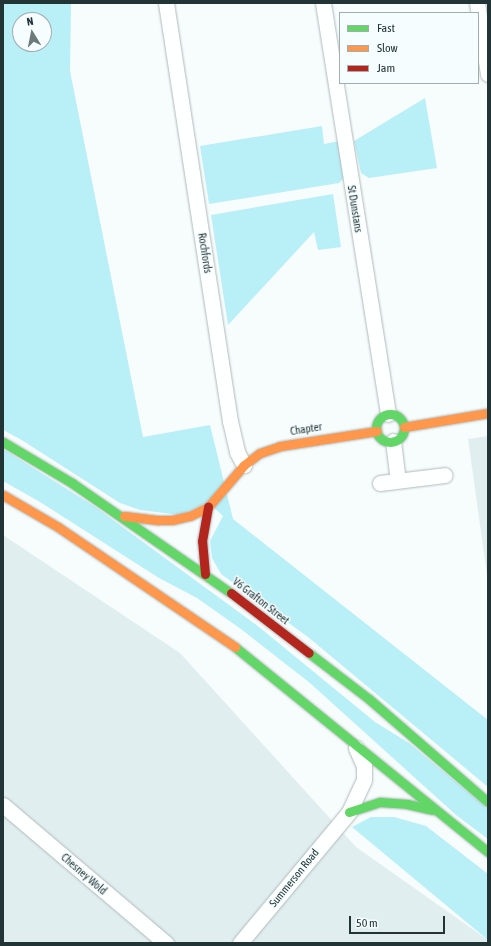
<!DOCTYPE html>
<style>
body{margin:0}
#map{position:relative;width:491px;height:946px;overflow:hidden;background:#f7fcfc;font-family:"Asap Condensed",sans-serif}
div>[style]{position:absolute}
.built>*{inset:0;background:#e1eef0}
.green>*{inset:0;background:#b9eff6}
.roads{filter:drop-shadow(0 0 1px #afb9ba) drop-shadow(0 0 1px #afb9ba)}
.street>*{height:15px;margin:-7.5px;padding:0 7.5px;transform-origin:7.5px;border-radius:7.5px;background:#feffff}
.fast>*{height:9px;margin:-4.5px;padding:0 4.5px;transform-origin:4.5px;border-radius:4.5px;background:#63d668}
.fast>.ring{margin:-4.5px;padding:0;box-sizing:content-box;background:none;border:9px solid #63d668;border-radius:50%}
.slow>*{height:9px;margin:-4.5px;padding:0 4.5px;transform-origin:4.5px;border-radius:4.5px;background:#ff974d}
.jam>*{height:9px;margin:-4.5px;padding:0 4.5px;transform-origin:4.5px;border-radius:4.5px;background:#b3261e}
span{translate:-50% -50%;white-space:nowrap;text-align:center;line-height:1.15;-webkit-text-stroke:3px #f5fdfe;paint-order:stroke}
.street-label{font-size:11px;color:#233437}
.frame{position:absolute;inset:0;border:4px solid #233437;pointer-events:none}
.legend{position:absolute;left:339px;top:12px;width:140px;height:72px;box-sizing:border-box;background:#f5fdfe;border:1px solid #a1adae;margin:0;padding:5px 7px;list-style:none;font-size:12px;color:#233437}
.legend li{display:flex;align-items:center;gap:8px;height:20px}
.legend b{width:20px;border:1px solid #a1adae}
.north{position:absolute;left:12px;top:12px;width:40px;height:40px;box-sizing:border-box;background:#f5fdfe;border:1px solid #a1adae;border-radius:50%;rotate:350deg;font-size:11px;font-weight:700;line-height:16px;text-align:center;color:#233437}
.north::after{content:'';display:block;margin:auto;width:14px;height:18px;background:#6d7a7c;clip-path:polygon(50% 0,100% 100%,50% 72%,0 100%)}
.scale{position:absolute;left:349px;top:916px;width:96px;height:18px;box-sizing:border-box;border:2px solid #233437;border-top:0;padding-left:5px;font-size:12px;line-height:14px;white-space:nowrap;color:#233437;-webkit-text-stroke:3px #f5fdfe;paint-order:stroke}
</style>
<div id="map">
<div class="built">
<div style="clip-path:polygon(488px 436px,488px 582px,468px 439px)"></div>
<div style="clip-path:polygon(3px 535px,180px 653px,356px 847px,488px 940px,488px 943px,3px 943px)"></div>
</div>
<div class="green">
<div style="clip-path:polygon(evenodd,3px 3px,70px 3px,71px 4px,70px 71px,143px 437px,210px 425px,233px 519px,488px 720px,488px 787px,308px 637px,221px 574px,212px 558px,210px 541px,223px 516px,208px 502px,181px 515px,140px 510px,120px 503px,20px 439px,3px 430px,3px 3px,20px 20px,44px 20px,44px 44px,20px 44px,20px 20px)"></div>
<div style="clip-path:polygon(425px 98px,437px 168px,369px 178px,361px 173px,354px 141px)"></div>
<div style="clip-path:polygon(322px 126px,324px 144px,340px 141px,345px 177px,339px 183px,209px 204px,200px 146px)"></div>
<div style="clip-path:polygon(333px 194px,341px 247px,318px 250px,314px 232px,228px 325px,211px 215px)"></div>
<div style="clip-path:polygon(3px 449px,94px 506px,259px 627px,375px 722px,409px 743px,488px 809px,488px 839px,456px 815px,310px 683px,241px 629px,197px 598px,159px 578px,40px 502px,3px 481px)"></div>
<div style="clip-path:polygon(371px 817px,394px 817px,426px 826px,488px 874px,488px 940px,352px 827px)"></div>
</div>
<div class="roads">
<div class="street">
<div style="left:166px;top:3px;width:423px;rotate:81.3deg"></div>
<div style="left:230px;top:421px;width:32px;rotate:77deg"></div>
<div style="left:237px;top:452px;width:15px;rotate:62deg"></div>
<div style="left:323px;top:3px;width:416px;rotate:81deg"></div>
<div style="left:477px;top:3px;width:72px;rotate:81.2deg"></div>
<div style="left:393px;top:441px;width:39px;rotate:83deg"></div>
<div style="left:380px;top:483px;width:65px;rotate:-7deg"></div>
<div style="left:3px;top:805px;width:214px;rotate:40.3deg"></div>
<div style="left:240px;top:943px;width:170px;rotate:-50.2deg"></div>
<div style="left:349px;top:812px;width:35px;rotate:-65deg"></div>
<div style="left:364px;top:780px;width:14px;rotate:-90deg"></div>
<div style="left:364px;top:766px;width:20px;rotate:-114deg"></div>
</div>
<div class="fast">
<div class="ring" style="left:376px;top:414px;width:19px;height:19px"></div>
<div style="left:3px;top:442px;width:80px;rotate:30.7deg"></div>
<div style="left:72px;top:483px;width:193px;rotate:34.7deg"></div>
<div style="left:235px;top:647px;width:326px;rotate:39deg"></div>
<div style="left:309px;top:653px;width:76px;rotate:37.5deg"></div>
<div style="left:369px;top:699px;width:157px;rotate:40.9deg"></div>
<div style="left:349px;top:812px;width:33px;rotate:-18deg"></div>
<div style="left:380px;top:802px;width:27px;rotate:4deg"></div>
<div style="left:407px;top:804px;width:26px;rotate:13deg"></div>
</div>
<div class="slow">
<div style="left:404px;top:427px;width:85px;rotate:-9.5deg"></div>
<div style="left:3px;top:495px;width:64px;rotate:30.2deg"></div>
<div style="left:58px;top:527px;width:214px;rotate:34.1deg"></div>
<div style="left:124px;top:516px;width:35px;rotate:7deg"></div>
<div style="left:159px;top:520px;width:13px"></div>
<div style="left:172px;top:520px;width:18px;rotate:-13deg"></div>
<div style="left:190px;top:516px;width:20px;rotate:-27deg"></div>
<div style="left:208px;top:507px;width:55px;rotate:-49.4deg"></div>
<div style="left:244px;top:465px;width:20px;rotate:-37deg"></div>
<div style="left:260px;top:453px;width:21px;rotate:-19deg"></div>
<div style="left:280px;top:446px;width:98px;rotate:-8.8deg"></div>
</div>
<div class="jam">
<div style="left:205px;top:574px;width:33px;rotate:-95deg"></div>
<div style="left:202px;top:541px;width:35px;rotate:-80deg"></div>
<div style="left:231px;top:593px;width:98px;rotate:37.6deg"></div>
</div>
</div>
<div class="street-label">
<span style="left:355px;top:209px;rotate:81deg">St Dunstans</span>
<span style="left:205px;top:253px;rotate:81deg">Rochfords</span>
<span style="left:306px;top:429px;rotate:-9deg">Chapter</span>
<span style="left:261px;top:601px;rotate:38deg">V6 Grafton Street</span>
<span style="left:84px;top:874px;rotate:41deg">Chesney Wold</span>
<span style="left:294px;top:878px;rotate:-51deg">Summerson Road</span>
</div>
<div class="frame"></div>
<ul class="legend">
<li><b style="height:5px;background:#63d668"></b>Fast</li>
<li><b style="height:5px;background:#ff974d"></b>Slow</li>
<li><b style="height:5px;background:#b3261e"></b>Jam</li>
</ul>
<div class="north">N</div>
<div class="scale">50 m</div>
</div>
